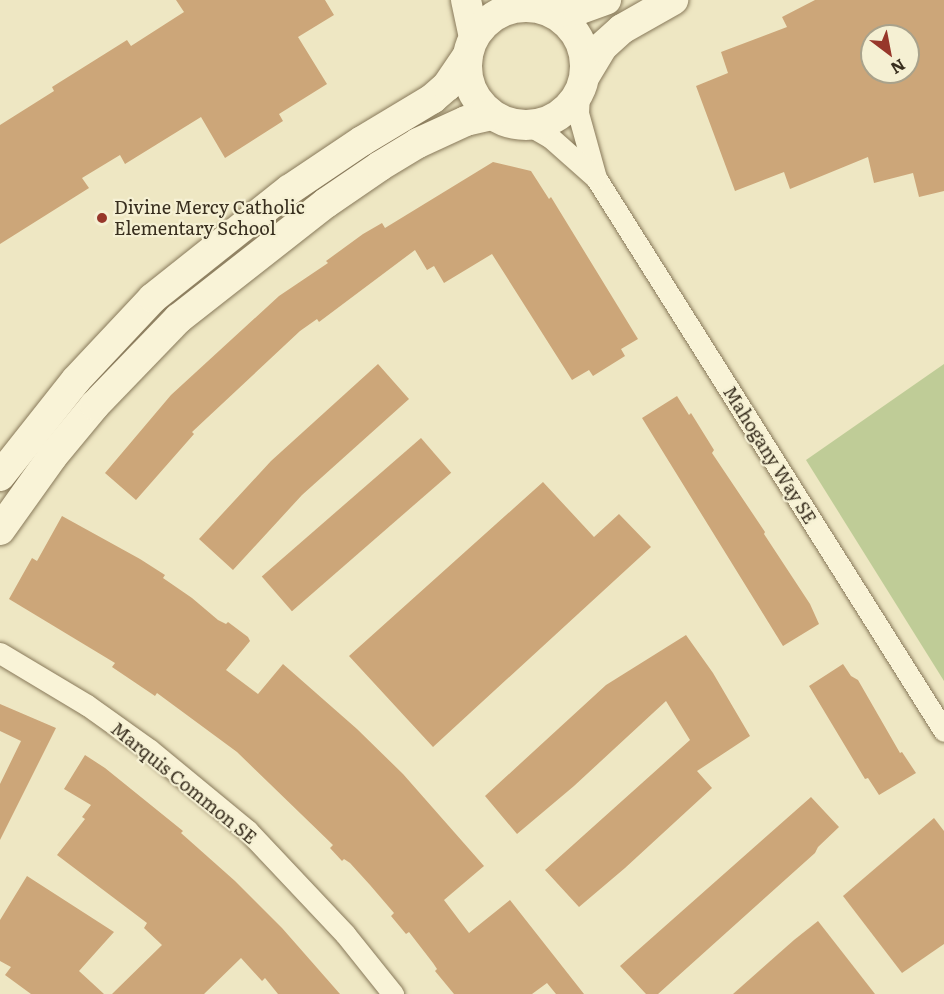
<!DOCTYPE html>
<style>
body{margin:0}
#map{position:relative;width:944px;height:994px;overflow:hidden;background:#eee7c3;font-family:Literata,serif}
div>[style]{position:absolute}
.green>*{inset:0;background:#bfcc97}
.building>*{inset:0;background:#cca679;transform-origin:0 0}
.roads{filter:drop-shadow(0 0 2px #88795a) drop-shadow(0 0 2px #88795a)}
.street>*{height:21px;margin:-10.5px;padding:0 10.5px;transform-origin:10.5px;border-radius:10.5px;background:#f9f3d7}
.secondary>*{height:30px;margin:-15px;padding:0 15px;transform-origin:15px;border-radius:15px;background:#f9f3d7}
.secondary>.ring{margin:-15px;padding:0;box-sizing:content-box;background:none;border:30px solid #f9f3d7;border-radius:50%}
.dots>*{width:16px;height:16px;translate:-50% -50%;box-sizing:border-box;border:3px solid #f5f0d3;border-radius:50%}
span{translate:-50% -50%;white-space:nowrap;text-align:center;line-height:1.15;-webkit-text-stroke:4.5px #f5f0d3;paint-order:stroke}
.poi-label{font-size:18px;color:#382e1e}
.left{translate:0 -50%;text-align:left}
.street-label{font-size:18px;color:#382e1e}
.north{position:absolute;left:860px;top:24px;width:60px;height:60px;box-sizing:border-box;background:#f5f0d3;border:2px solid #a9a28b;border-radius:50%;rotate:148deg;font-size:16px;font-weight:700;line-height:24px;text-align:center;color:#382e1e}
.north::after{content:'';display:block;margin:auto;width:21px;height:27px;background:#97372a;clip-path:polygon(50% 0,100% 100%,50% 72%,0 100%)}
</style>
<div id="map">
<div class="green">
<div style="clip-path:polygon(944px 364px,944px 681px,806px 460px)"></div>
</div>
<div class="building">
<div style="clip-path:polygon(176px 0,325px 0,334px 15px,298px 37px,327px 84px,279px 114px,283px 121px,225px 158px,201px 117px,125px 164px,120px 155px,82px 178px,89px 188px,0 244px,0 125px,54px 91px,52px 87px,127px 40px,131px 46px,184px 12px)"></div>
<div style="clip-path:polygon(evenodd,815px 0,944px 0,944px 191px,919px 197px,913px 173px,874px 183px,868px 157px,790px 189px,784px 172px,735px 191px,696px 86px,728px 73px,721px 52px,787px 27px,782px 17px,815px 0,872px 36px,908px 36px,908px 72px,872px 72px,872px 36px)"></div>
<div style="clip-path:polygon(493px 162px,531px 171px,549px 199px,551px 197px,638px 339px,621px 349px,625px 356px,593px 376px,589px 370px,572px 380px,492px 254px,444px 283px,434px 266px,427px 270px,415px 250px,319px 322px,317px 319px,300px 331px,192px 432px,194px 434px,136px 500px,105px 473px,171px 395px,279px 296px,328px 263px,326px 261px,363px 234px,382px 223px,385px 228px)"></div>
<div style="clip-path:polygon(378px 364px,409px 399px,302px 495px,233px 570px,199px 539px,271px 461px)"></div>
<div style="clip-path:polygon(677px 396px,689px 415px,691px 413px,714px 450px,712px 453px,765px 532px,764px 534px,810px 604px,819px 624px,783px 646px,642px 418px)"></div>
<div style="left:421px;top:438px;width:46px;height:211px;rotate:49deg"></div>
<div style="clip-path:polygon(543px 482px,594px 537px,619px 514px,651px 547px,433px 747px,349px 656px)"></div>
<div style="clip-path:polygon(62px 516px,140px 559px,165px 575px,163px 578px,192px 598px,218px 620px,226px 624px,228px 622px,248px 637px,250px 641px,226px 670px,258px 694px,283px 664px,357px 729px,403px 774px,484px 866px,444px 900px,469px 933px,510px 900px,584px 994px,556px 994px,547px 983px,532px 994px,454px 994px,435px 971px,437px 969px,433px 963px,409px 932px,406px 934px,391px 916px,394px 913px,370px 885px,350px 863px,344px 859px,342px 861px,330px 848px,333px 845px,237px 752px,157px 693px,155px 696px,112px 667px,115px 663px,9px 599px,32px 558px,37px 561px)"></div>
<div style="clip-path:polygon(686px 635px,713px 673px,750px 736px,697px 771px,712px 788px,625px 868px,579px 907px,545px 870px,690px 740px,666px 701px,574px 786px,517px 834px,485px 796px,606px 685px)"></div>
<div style="clip-path:polygon(843px 664px,851px 676px,858px 680px,900px 753px,902px 752px,916px 773px,879px 795px,868px 778px,865px 779px,809px 686px)"></div>
<div style="clip-path:polygon(0 704px,56px 728px,0 840px,0 784px,21px 741px,0 731px)"></div>
<div style="clip-path:polygon(85px 755px,105px 768px,183px 831px,181px 833px,235px 881px,282px 928px,340px 994px,278px 994px,265px 978px,262px 981px,241px 958px,204px 994px,112px 994px,162px 945px,144px 928px,147px 923px,57px 855px,85px 819px,82px 817px,91px 805px,64px 789px)"></div>
<div style="clip-path:polygon(811px 797px,839px 827px,818px 847px,815px 853px,658px 994px,646px 994px,620px 966px)"></div>
<div style="clip-path:polygon(934px 818px,944px 831px,944px 944px,902px 973px,843px 896px)"></div>
<div style="clip-path:polygon(27px 876px,114px 932px,79px 971px,104px 994px,31px 994px,5px 975px,11px 967px,0 961px,0 920px)"></div>
<div style="clip-path:polygon(818px 921px,875px 994px,733px 994px,794px 940px)"></div>
</div>
<div class="roads">
<div class="street">
<div style="left:579px;top:94px;width:19px;rotate:93deg"></div>
<div style="left:578px;top:113px;width:67px;rotate:74.5deg"></div>
<div style="left:596px;top:178px;width:653px;rotate:57.82deg"></div>
<div style="left:530px;top:126px;width:24px;rotate:30deg"></div>
<div style="left:551px;top:138px;width:60px;rotate:41.6deg"></div>
<div style="left:0;top:653px;width:101px;rotate:30.9deg"></div>
<div style="left:87px;top:705px;width:77px;rotate:35.5deg"></div>
<div style="left:150px;top:750px;width:126px;rotate:39.5deg"></div>
<div style="left:247px;top:830px;width:143px;rotate:46.7deg"></div>
<div style="left:345px;top:934px;width:77px;rotate:51.3deg"></div>
</div>
<div class="secondary">
<div style="left:466px;top:0;width:38px;rotate:78deg"></div>
<div class="ring" style="left:467px;top:7px;width:88px;height:88px"></div>
<div style="left:551px;top:12px;width:27px;rotate:-4deg"></div>
<div style="left:578px;top:10px;width:30px;rotate:-20deg"></div>
<div style="left:586px;top:74px;width:31px;rotate:-59deg"></div>
<div style="left:602px;top:47px;width:27px;rotate:-42deg"></div>
<div style="left:622px;top:29px;width:59px;rotate:-29.6deg"></div>
<div style="left:0;top:476px;width:122px;rotate:-51.6deg"></div>
<div style="left:76px;top:380px;width:112px;rotate:-46.8deg"></div>
<div style="left:153px;top:298px;width:174px;rotate:-38.5deg"></div>
<div style="left:289px;top:190px;width:88px;rotate:-33.9deg"></div>
<div style="left:362px;top:141px;width:82px;rotate:-31deg"></div>
<div style="left:432px;top:99px;width:20px;rotate:-41deg"></div>
<div style="left:447px;top:86px;width:37px;rotate:-56deg"></div>
<div style="left:0;top:530px;width:90px;rotate:-54.5deg"></div>
<div style="left:52px;top:457px;width:67px;rotate:-50.4deg"></div>
<div style="left:95px;top:405px;width:120px;rotate:-46deg"></div>
<div style="left:178px;top:319px;width:188px;rotate:-38.1deg"></div>
<div style="left:326px;top:203px;width:65px;rotate:-34.4deg"></div>
<div style="left:380px;top:166px;width:44px;rotate:-31.2deg"></div>
<div style="left:418px;top:143px;width:53px;rotate:-24.6deg"></div>
<div style="left:466px;top:121px;width:27px;rotate:-13deg"></div>
</div>
</div>
<div class="dots">
<div style="left:102px;top:218px;background:#97372a"></div>
</div>
<div class="poi-label">
<span class="left" style="left:114px;top:218px">Divine Mercy Catholic<br>Elementary School</span>
</div>
<div class="street-label">
<span style="left:770px;top:455px;rotate:58deg">Mahogany Way SE</span>
<span style="left:184px;top:783px;rotate:39deg">Marquis Common SE</span>
</div>
<div class="north">N</div>
</div>
